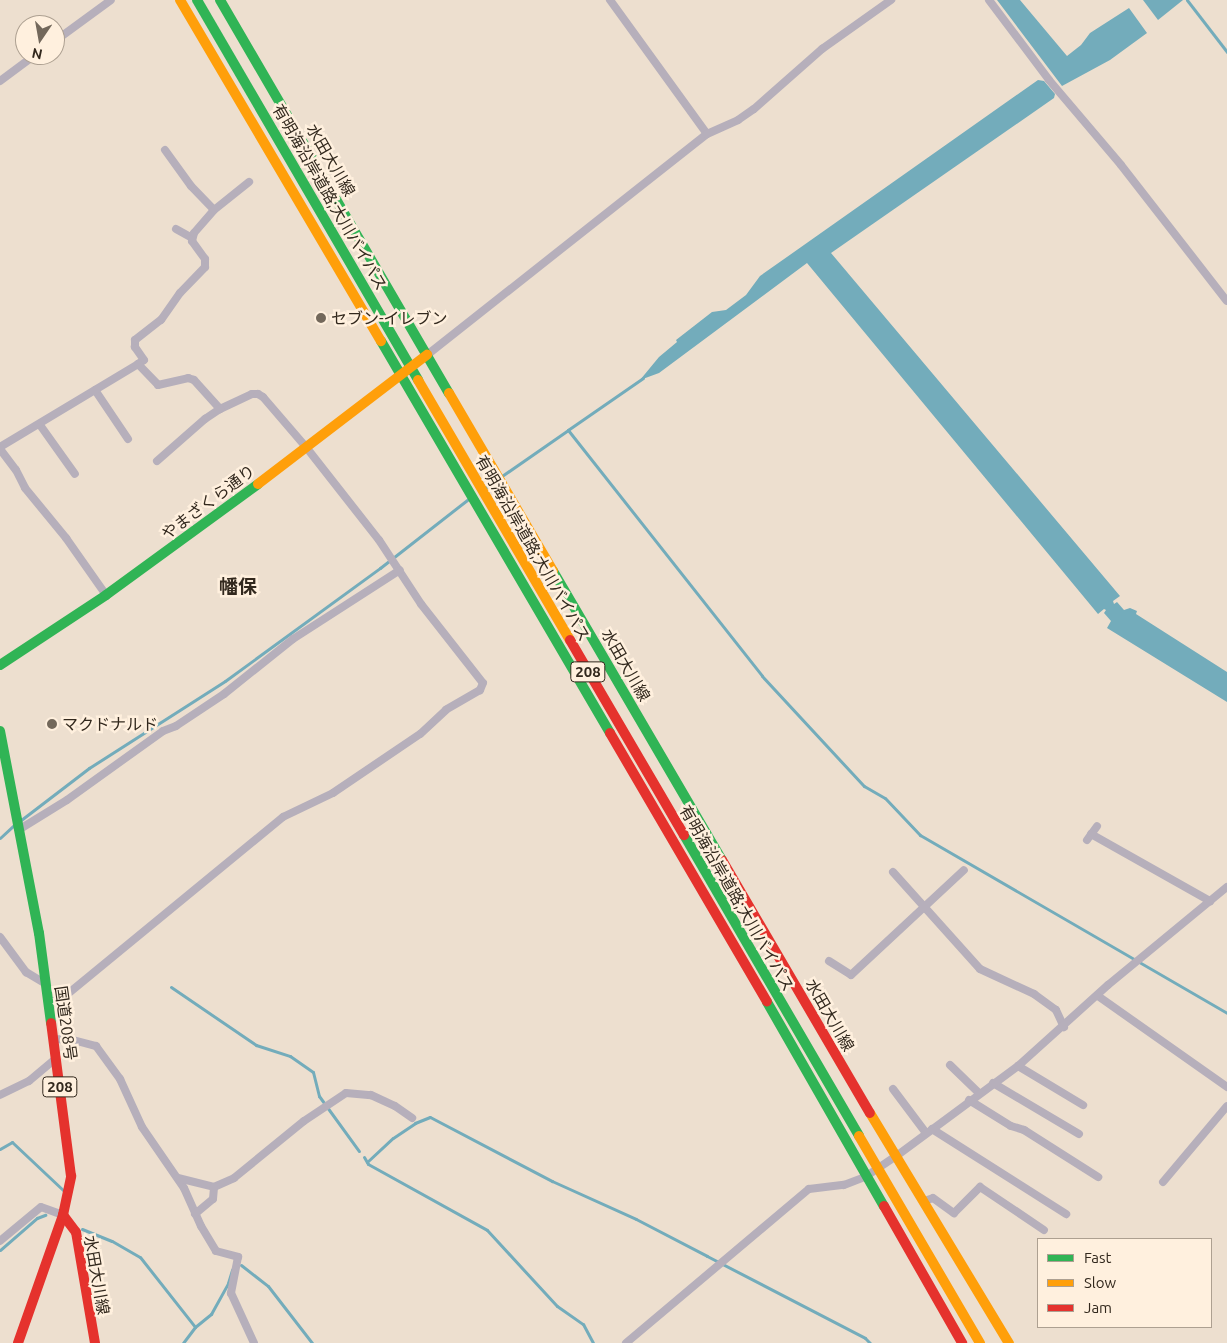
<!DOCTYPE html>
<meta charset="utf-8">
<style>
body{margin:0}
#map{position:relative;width:1227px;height:1343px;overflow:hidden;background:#eddfcf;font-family:Ubuntu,"Noto Sans JP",sans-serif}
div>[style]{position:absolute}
.water>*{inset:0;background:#73acbb}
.stream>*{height:3px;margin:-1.5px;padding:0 1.5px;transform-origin:1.5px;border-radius:1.5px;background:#73acbb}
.street>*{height:8px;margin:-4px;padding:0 4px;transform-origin:4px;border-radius:4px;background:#b6afbb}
.fast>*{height:10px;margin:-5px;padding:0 5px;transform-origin:5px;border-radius:5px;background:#30b455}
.slow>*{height:10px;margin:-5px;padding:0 5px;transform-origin:5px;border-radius:5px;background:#ff9f0a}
.jam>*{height:10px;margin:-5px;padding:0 5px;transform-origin:5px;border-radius:5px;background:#e5322d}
.dots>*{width:14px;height:14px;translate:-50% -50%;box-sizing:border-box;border:2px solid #fff0de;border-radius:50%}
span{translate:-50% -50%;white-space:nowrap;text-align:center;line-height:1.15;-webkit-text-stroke:5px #fff0de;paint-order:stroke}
.shield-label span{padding:1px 4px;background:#fff0de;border:1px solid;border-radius:4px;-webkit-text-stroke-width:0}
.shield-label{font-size:15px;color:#32281d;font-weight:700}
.street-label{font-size:16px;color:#32281d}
.poi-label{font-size:16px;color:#32281d}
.left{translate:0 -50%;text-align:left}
.quarter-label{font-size:19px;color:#32281d;font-weight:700}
.legend{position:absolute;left:1037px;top:1238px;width:175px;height:90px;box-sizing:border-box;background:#fff0de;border:1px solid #ada091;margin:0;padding:6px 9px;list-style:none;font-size:15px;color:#32281d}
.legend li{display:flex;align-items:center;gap:10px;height:25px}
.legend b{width:25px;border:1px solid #ada091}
.north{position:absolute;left:15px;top:15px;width:50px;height:50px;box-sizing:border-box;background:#fff0de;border:1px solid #ada091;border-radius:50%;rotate:192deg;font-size:14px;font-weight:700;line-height:20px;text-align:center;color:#32281d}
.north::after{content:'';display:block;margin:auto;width:18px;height:22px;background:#73685b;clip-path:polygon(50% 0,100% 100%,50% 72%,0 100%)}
</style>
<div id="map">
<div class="water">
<div style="clip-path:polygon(997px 0,1020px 0,1067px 56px,1081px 45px,1090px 33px,1129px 8px,1147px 33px,1110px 60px,1062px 86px)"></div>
<div style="clip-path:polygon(1143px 0,1183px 0,1158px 20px)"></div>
<div style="clip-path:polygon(1038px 80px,1044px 81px,1055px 94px,1054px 98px,831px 253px,1120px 596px,1113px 601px,1114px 604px,1117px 602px,1124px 610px,1130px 608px,1137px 611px,1136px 614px,1227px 672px,1227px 702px,1107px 628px,1111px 621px,1104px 613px,1106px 610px,1104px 609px,1098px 614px,807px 263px,659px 373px,640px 380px,659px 357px,677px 342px,676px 340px,712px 312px,726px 310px,746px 295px,760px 276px)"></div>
</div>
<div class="stream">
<div style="left:1187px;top:0;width:66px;rotate:52.4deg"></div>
<div style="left:643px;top:378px;width:91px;rotate:145.3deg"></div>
<div style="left:568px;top:430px;width:313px;rotate:51.7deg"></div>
<div style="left:762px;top:676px;width:150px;rotate:47.2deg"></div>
<div style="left:864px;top:786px;width:24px;rotate:30deg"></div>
<div style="left:885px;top:798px;width:51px;rotate:46.6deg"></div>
<div style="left:920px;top:835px;width:355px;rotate:30.1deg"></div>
<div style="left:486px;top:487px;width:100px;rotate:-34.8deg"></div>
<div style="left:21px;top:820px;width:86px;rotate:-37.4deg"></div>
<div style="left:89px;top:768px;width:161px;rotate:-32.6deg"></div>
<div style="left:225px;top:681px;width:192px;rotate:-36.1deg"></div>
<div style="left:380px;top:568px;width:115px;rotate:-38deg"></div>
<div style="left:0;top:838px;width:19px;rotate:-43deg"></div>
<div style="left:171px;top:987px;width:103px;rotate:34.3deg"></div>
<div style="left:256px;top:1045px;width:36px;rotate:18deg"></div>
<div style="left:290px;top:1056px;width:28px;rotate:35deg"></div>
<div style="left:313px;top:1072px;width:25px;rotate:76deg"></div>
<div style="left:319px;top:1096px;width:68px;rotate:54deg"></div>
<div style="left:0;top:1149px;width:14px;rotate:-30deg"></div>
<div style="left:12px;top:1142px;width:70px;rotate:43.3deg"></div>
<div style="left:364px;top:1157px;width:8px;rotate:60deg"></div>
<div style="left:368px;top:1164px;width:136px;rotate:29deg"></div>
<div style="left:487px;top:1230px;width:103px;rotate:47.4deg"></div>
<div style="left:557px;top:1306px;width:32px;rotate:35deg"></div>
<div style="left:583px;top:1324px;width:21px;rotate:62deg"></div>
<div style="left:367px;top:1162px;width:35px;rotate:-43deg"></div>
<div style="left:393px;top:1138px;width:27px;rotate:-34deg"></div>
<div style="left:415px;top:1123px;width:16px;rotate:-22deg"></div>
<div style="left:430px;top:1117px;width:138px;rotate:27.7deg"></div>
<div style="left:552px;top:1181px;width:92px;rotate:24.3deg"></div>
<div style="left:636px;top:1219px;width:80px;rotate:27.5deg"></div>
<div style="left:707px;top:1256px;width:178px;rotate:27.4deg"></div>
<div style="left:865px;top:1338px;width:7px;rotate:45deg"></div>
<div style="left:82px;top:1229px;width:32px;rotate:22deg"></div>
<div style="left:112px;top:1241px;width:32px;rotate:30deg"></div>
<div style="left:140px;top:1257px;width:89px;rotate:51.8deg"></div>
<div style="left:0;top:1250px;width:49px;rotate:-40.9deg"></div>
<div style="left:37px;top:1218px;width:9px;rotate:-21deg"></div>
<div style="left:241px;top:1265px;width:34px;rotate:38deg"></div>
<div style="left:268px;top:1286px;width:72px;rotate:52.3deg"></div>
<div style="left:183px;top:1343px;width:20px;rotate:-53deg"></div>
<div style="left:195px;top:1327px;width:21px;rotate:-39deg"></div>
<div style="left:211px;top:1314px;width:35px;rotate:-61deg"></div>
<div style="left:228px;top:1283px;width:14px;rotate:-73deg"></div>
</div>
<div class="street">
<div style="left:610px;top:0;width:165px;rotate:54.1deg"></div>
<div style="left:989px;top:0;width:100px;rotate:53.1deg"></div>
<div style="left:1049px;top:80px;width:111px;rotate:49.7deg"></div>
<div style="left:1121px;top:165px;width:172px;rotate:52.1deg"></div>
<div style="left:55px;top:41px;width:69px;rotate:-36.2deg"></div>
<div style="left:0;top:81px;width:44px;rotate:-36.6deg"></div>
<div style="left:165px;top:150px;width:44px;rotate:54.2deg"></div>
<div style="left:191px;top:186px;width:33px;rotate:46deg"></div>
<div style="left:176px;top:229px;width:18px;rotate:29deg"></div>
<div style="left:427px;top:355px;width:357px;rotate:-38.3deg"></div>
<div style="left:707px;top:134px;width:34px;rotate:-24deg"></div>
<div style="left:738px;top:120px;width:19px;rotate:-35deg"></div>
<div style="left:754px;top:109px;width:91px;rotate:-41.4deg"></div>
<div style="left:822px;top:49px;width:85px;rotate:-35.4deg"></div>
<div style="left:138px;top:364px;width:7px;rotate:-34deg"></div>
<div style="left:144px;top:360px;width:16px;rotate:-125deg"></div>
<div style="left:135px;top:347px;width:7px;rotate:-90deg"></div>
<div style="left:135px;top:340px;width:33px;rotate:-38deg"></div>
<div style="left:161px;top:320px;width:33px;rotate:-55deg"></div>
<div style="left:180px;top:293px;width:36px;rotate:-46deg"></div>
<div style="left:205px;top:267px;width:8px;rotate:-90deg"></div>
<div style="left:205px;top:259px;width:22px;rotate:-126deg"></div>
<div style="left:192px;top:241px;width:8px;rotate:-76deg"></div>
<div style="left:194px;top:233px;width:30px;rotate:-49deg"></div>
<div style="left:214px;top:210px;width:45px;rotate:-38.7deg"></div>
<div style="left:95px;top:390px;width:59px;rotate:56deg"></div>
<div style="left:40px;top:425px;width:60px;rotate:54.5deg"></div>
<div style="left:0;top:447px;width:161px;rotate:-31deg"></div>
<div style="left:138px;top:364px;width:29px;rotate:46deg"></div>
<div style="left:158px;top:385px;width:31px;rotate:-13deg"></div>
<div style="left:188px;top:378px;width:6px;rotate:18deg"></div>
<div style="left:194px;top:380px;width:39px;rotate:48deg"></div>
<div style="left:220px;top:409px;width:35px;rotate:-25deg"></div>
<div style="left:252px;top:394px;width:6px"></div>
<div style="left:258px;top:394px;width:6px;rotate:31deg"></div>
<div style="left:263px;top:397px;width:66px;rotate:49.3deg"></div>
<div style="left:306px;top:447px;width:118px;rotate:51.9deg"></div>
<div style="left:379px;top:540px;width:77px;rotate:56.7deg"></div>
<div style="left:421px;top:604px;width:100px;rotate:51.9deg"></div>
<div style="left:483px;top:683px;width:8px;rotate:113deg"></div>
<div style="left:480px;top:690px;width:39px;rotate:150deg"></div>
<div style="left:446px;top:710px;width:35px;rotate:137deg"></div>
<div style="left:420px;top:734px;width:105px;rotate:145.9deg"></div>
<div style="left:333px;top:793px;width:55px;rotate:154.4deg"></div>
<div style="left:283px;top:817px;width:288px;rotate:140.6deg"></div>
<div style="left:60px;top:1000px;width:11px;rotate:170deg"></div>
<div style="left:0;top:449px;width:26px;rotate:53deg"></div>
<div style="left:16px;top:470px;width:20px;rotate:63deg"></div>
<div style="left:25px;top:488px;width:65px;rotate:50.6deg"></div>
<div style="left:66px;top:538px;width:70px;rotate:54.9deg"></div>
<div style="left:157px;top:461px;width:64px;rotate:-41.2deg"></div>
<div style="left:205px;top:419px;width:18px;rotate:-34deg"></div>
<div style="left:20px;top:829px;width:55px;rotate:-31.7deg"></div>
<div style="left:67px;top:800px;width:118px;rotate:-35.7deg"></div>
<div style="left:163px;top:731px;width:14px;rotate:-21deg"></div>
<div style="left:176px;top:726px;width:58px;rotate:-33.7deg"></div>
<div style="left:224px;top:694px;width:88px;rotate:-38.6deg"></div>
<div style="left:293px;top:639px;width:127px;rotate:-32.8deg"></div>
<div style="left:1091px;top:834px;width:137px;rotate:29.4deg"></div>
<div style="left:1087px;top:840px;width:17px;rotate:-54deg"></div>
<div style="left:893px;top:872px;width:130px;rotate:48.1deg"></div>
<div style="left:980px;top:969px;width:60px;rotate:24.8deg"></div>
<div style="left:1034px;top:994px;width:27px;rotate:36deg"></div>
<div style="left:1056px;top:1010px;width:19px;rotate:65deg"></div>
<div style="left:0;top:937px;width:44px;rotate:53.4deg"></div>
<div style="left:26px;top:972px;width:23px;rotate:31deg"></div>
<div style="left:829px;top:961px;width:26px;rotate:32deg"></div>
<div style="left:851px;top:975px;width:154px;rotate:-42.9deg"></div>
<div style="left:1098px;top:996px;width:158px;rotate:35.2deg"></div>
<div style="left:54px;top:1039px;width:19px;rotate:3deg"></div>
<div style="left:73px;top:1040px;width:24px;rotate:15deg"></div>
<div style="left:96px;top:1046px;width:41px;rotate:54deg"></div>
<div style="left:120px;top:1079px;width:53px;rotate:65.4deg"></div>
<div style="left:142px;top:1127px;width:74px;rotate:55.5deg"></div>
<div style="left:184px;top:1188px;width:42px;rotate:65.9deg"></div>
<div style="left:201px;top:1226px;width:29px;rotate:59deg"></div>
<div style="left:216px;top:1251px;width:23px;rotate:15deg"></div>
<div style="left:238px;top:1257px;width:37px;rotate:101deg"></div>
<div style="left:231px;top:1293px;width:55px;rotate:65.3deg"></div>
<div style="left:950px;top:1065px;width:40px;rotate:44deg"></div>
<div style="left:1018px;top:1066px;width:76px;rotate:31deg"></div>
<div style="left:993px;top:1083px;width:100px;rotate:30.7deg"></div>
<div style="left:893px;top:1089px;width:55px;rotate:53.1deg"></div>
<div style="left:0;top:1095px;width:32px;rotate:-26deg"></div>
<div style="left:29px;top:1081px;width:35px;rotate:-40deg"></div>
<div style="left:969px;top:1100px;width:49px;rotate:31.8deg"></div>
<div style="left:1011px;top:1126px;width:14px;rotate:17deg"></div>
<div style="left:1024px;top:1130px;width:88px;rotate:32.4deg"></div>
<div style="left:932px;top:1129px;width:159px;rotate:32.4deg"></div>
<div style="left:178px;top:1178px;width:37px;rotate:14deg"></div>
<div style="left:214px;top:1187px;width:22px;rotate:-24deg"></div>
<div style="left:234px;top:1178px;width:90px;rotate:-39.2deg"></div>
<div style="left:304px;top:1121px;width:50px;rotate:-33.7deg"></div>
<div style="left:346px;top:1093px;width:25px;rotate:5deg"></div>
<div style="left:371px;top:1095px;width:26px;rotate:25deg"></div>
<div style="left:395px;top:1106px;width:21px;rotate:35deg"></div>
<div style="left:1163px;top:1182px;width:99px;rotate:-49.9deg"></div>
<div style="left:924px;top:1201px;width:9px;rotate:-18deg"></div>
<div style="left:933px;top:1198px;width:26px;rotate:36deg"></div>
<div style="left:954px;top:1213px;width:37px;rotate:-45deg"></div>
<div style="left:980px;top:1187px;width:77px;rotate:33.9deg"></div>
<div style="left:195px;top:1214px;width:23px;rotate:-40deg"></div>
<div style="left:213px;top:1199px;width:12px;rotate:-85deg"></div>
<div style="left:0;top:1241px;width:53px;rotate:-39.7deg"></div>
<div style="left:41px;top:1207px;width:23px;rotate:20deg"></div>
<div style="left:626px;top:1343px;width:239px;rotate:-40.1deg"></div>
<div style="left:809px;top:1189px;width:35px;rotate:-7deg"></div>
<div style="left:844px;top:1185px;width:22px;rotate:-21deg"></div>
<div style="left:865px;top:1177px;width:36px;rotate:-34deg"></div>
<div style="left:895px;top:1157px;width:153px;rotate:-36.5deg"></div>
<div style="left:1018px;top:1066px;width:121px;rotate:-42deg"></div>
<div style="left:1108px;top:985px;width:154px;rotate:-39.5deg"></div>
</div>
<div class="fast">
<div style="left:197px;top:0;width:440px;rotate:59.8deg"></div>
<div style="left:220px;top:0;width:455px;rotate:59.8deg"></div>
<div style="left:381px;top:341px;width:454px;rotate:59.7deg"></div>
<div style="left:553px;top:571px;width:335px;rotate:59.7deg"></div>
<div style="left:0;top:665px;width:127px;rotate:-33.4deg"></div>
<div style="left:106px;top:595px;width:188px;rotate:-36.1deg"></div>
<div style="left:0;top:731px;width:206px;rotate:79.1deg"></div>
<div style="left:39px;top:933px;width:91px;rotate:82.4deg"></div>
<div style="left:684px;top:835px;width:348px;rotate:59.8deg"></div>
<div style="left:767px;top:1002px;width:235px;rotate:60.2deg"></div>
</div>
<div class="slow">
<div style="left:180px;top:0;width:396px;rotate:59.5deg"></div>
<div style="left:418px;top:380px;width:301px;rotate:59.7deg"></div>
<div style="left:449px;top:393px;width:206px;rotate:59.7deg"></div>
<div style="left:258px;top:484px;width:213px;rotate:-37.4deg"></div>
<div style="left:870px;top:1113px;width:269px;rotate:58.9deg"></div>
<div style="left:859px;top:1136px;width:240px;rotate:59.7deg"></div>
</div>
<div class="jam">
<div style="left:570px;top:640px;width:226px;rotate:59.7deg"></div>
<div style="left:610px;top:733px;width:311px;rotate:59.7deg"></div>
<div style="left:722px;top:860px;width:293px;rotate:59.7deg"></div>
<div style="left:884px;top:1206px;width:158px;rotate:60.3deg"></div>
<div style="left:63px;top:1215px;width:21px;rotate:53deg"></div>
<div style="left:76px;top:1232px;width:113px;rotate:80.3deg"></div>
<div style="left:18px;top:1343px;width:136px;rotate:-70.6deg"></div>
<div style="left:63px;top:1215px;width:40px;rotate:-78deg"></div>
<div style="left:71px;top:1176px;width:154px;rotate:-97.4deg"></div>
</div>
<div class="dots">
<div style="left:321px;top:318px;background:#73685b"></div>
<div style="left:52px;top:724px;background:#73685b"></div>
</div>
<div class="shield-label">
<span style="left:588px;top:672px">208</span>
<span style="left:60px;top:1087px">208</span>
</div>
<div class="street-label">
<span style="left:331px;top:160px;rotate:60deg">水田大川線</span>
<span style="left:330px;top:197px;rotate:60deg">有明海沿岸道路;大川バイパス</span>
<span style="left:208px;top:502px;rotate:-37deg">やまざくら通り</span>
<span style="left:533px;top:548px;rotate:60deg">有明海沿岸道路;大川バイパス</span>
<span style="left:626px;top:665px;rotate:60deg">水田大川線</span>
<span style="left:737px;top:898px;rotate:60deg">有明海沿岸道路;大川バイパス</span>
<span style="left:830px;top:1015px;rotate:60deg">水田大川線</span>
<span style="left:66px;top:1023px;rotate:82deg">国道208号</span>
<span style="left:97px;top:1275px;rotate:80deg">水田大川線</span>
</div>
<div class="poi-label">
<span class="left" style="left:331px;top:318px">セブン-イレブン</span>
<span class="left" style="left:62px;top:724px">マクドナルド</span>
</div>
<div class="quarter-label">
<span style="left:238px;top:587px">幡保</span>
</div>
<ul class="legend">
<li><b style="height:6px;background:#30b455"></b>Fast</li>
<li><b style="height:6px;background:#ff9f0a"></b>Slow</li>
<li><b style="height:6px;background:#e5322d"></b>Jam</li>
</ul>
<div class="north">N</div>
</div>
